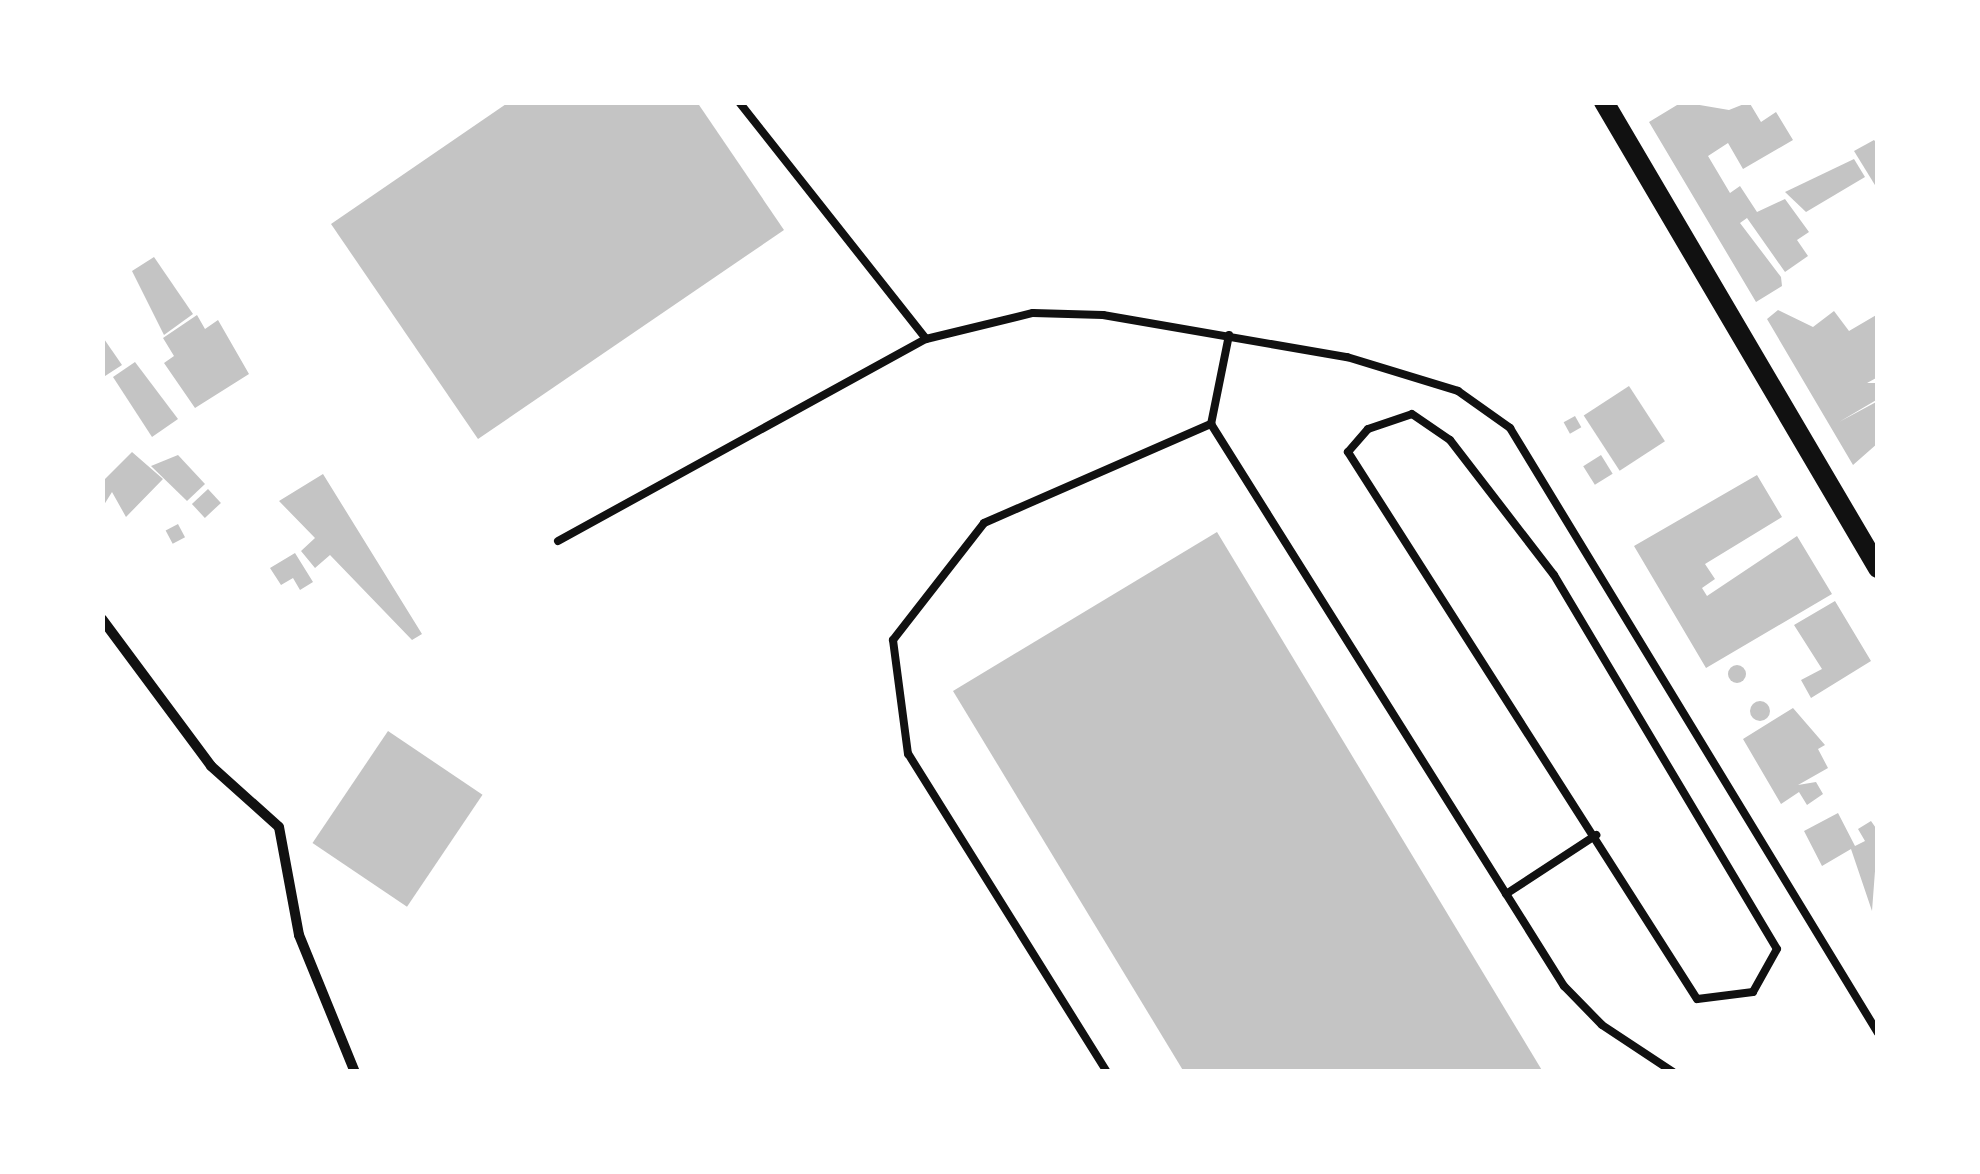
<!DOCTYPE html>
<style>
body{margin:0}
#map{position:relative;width:1980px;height:1174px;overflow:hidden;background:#fff;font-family:Mulish,sans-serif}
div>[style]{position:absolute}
.building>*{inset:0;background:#c4c4c4;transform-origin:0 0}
.round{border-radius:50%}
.service>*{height:8px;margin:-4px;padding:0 4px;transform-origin:4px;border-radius:4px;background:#111}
.minor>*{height:10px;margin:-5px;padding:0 5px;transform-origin:5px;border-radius:5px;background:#111}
.secondary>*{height:20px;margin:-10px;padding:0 10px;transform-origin:10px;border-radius:10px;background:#111}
span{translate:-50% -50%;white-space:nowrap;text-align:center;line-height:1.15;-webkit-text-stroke:10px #fff;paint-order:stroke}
.frame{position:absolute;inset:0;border:105px solid #fff;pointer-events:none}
</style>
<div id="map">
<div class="building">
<div style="clip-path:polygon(509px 102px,697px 102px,784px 230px,478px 439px,331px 224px)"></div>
<div style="clip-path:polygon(1682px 102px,1729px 110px,1749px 102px,1761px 122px,1776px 112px,1793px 140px,1743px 169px,1728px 143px,1708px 156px,1730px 193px,1740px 186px,1757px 212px,1785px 199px,1809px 232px,1797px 240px,1808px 256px,1785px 272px,1747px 218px,1740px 223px,1781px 277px,1782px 286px,1756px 302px,1649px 122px)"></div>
<div style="clip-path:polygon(1874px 140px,1878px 145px,1878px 190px,1854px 151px)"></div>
<div style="clip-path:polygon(1854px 159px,1865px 177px,1806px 212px,1785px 192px)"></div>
<div style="clip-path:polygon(154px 257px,193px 314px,164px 335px,132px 271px)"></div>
<div style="clip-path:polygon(1778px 310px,1813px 327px,1834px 311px,1849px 331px,1878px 314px,1878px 377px,1867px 383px,1878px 383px,1878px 399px,1839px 422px,1878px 401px,1878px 443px,1853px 465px,1767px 319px)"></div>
<div style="clip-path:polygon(197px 315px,205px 329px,218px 320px,249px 374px,195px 408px,164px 363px,174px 356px,163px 338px)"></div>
<div style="clip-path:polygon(102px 336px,122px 365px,102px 378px)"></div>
<div style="clip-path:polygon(135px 362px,178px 419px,152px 437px,113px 377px)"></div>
<div style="left:1629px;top:386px;width:66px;height:54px;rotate:57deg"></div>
<div style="left:1575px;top:416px;width:13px;height:13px;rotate:61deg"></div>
<div style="clip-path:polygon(132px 452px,163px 479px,126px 517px,112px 492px,102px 508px,102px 482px)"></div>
<div style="clip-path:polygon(178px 455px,205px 484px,187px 501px,151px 466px)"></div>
<div style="left:1601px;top:455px;width:22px;height:21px;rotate:58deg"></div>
<div style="clip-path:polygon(323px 474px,422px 634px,412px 640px,330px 555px,315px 568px,301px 551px,315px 538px,279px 501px)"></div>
<div style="clip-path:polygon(1757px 475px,1782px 517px,1705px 564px,1715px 579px,1702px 588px,1707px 596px,1797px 536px,1832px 594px,1706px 668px,1634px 546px)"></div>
<div style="left:208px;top:489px;width:19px;height:22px;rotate:47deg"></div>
<div style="left:178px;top:524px;width:15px;height:14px;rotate:62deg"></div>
<div style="clip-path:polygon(1217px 532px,1543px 1072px,1184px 1072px,953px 691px)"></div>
<div style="clip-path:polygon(295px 553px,313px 582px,300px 590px,293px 578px,281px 585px,270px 568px)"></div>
<div style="clip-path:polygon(1835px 601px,1871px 661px,1811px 698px,1801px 680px,1822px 669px,1794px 625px)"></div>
<div class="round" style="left:1728px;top:665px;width:18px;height:18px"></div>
<div class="round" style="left:1750px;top:701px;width:20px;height:20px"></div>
<div style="clip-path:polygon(1793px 708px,1825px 745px,1818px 749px,1828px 768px,1798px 785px,1816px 782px,1823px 794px,1807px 805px,1799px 792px,1781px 804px,1743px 739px)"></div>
<div style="left:388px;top:731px;width:114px;height:135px;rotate:34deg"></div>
<div style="clip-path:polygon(1838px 813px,1855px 846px,1865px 841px,1858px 829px,1871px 821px,1878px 831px,1872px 911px,1851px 849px,1822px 866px,1804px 831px)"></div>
</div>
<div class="service">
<div style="left:739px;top:102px;width:302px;rotate:51.7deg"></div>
<div style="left:1229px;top:335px;width:91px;rotate:101.4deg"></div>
<div style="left:1211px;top:424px;width:664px;rotate:57.87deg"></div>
<div style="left:1564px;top:986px;width:54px;rotate:45.7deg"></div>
<div style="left:1602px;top:1025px;width:85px;rotate:33.5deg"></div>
<div style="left:1412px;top:414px;width:46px;rotate:34.4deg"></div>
<div style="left:1450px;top:440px;width:170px;rotate:52.4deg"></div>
<div style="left:1554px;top:575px;width:435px;rotate:59.2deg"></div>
<div style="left:1777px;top:949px;width:49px;rotate:119.2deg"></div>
<div style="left:1753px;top:992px;width:56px;rotate:172.9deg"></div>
<div style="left:1697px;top:999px;width:649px;rotate:-122.54deg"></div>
<div style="left:1348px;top:452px;width:30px;rotate:-49deg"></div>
<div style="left:1368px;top:429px;width:46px;rotate:-18.8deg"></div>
<div style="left:558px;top:541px;width:420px;rotate:-28.8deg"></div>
<div style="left:926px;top:339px;width:110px;rotate:-13.7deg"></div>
<div style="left:1033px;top:313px;width:70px;rotate:1.6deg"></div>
<div style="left:1103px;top:315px;width:248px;rotate:9.8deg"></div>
<div style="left:1347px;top:357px;width:116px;rotate:17deg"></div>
<div style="left:1458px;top:391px;width:64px;rotate:35.4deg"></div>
<div style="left:1510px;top:428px;width:708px;rotate:58.69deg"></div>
<div style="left:1506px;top:894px;width:108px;rotate:-33.2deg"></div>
<div style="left:1107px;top:1072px;width:375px;rotate:-122deg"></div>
<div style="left:908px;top:754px;width:115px;rotate:-97.5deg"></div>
<div style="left:893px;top:640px;width:148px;rotate:-52.1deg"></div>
<div style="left:984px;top:523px;width:248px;rotate:-23.6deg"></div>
</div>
<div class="minor">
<div style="left:102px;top:619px;width:183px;rotate:53.4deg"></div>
<div style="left:211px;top:766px;width:91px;rotate:41.9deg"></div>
<div style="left:279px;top:827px;width:110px;rotate:79.5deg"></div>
<div style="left:299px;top:935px;width:148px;rotate:67.8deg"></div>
</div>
<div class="secondary">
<div style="left:1604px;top:102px;width:541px;rotate:59.55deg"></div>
</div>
<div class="frame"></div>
</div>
